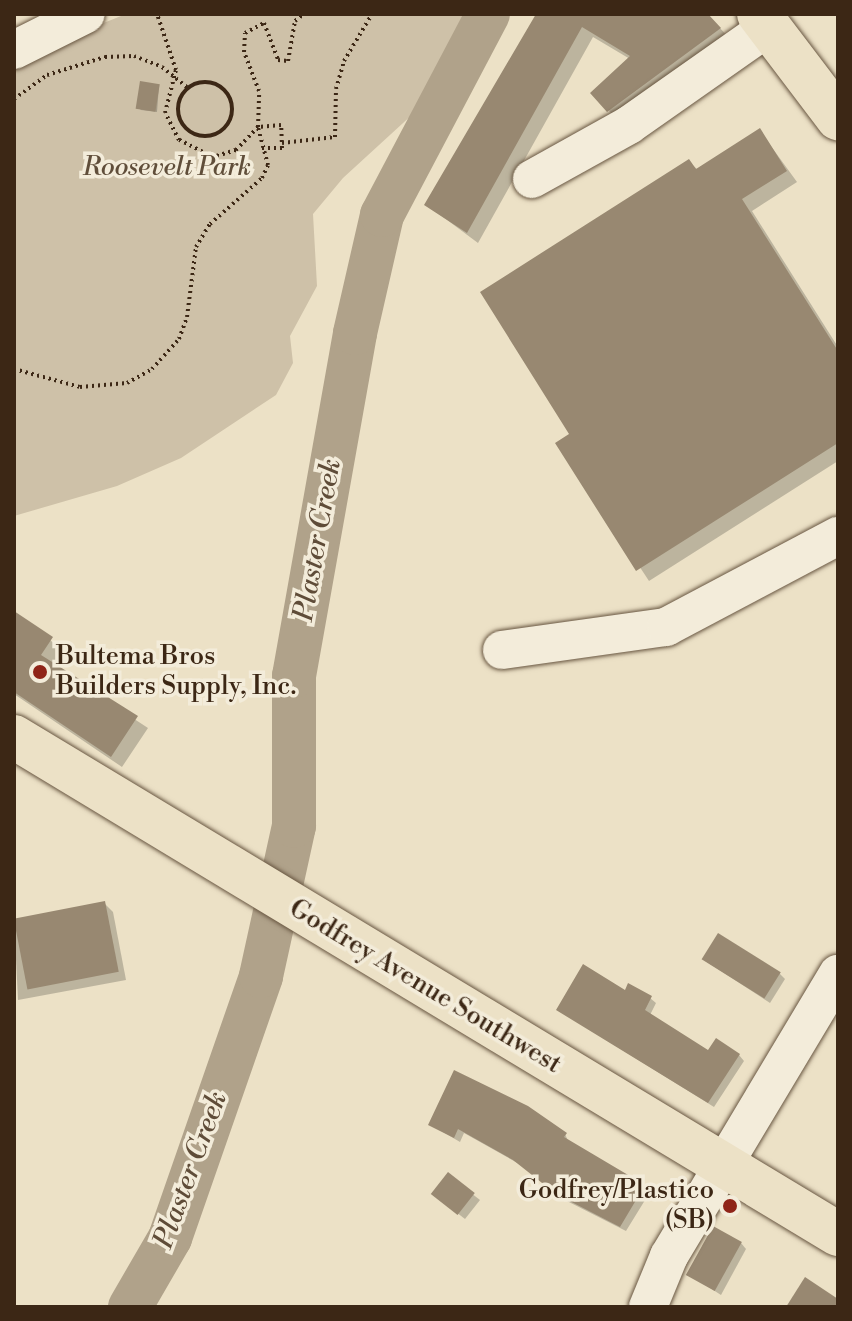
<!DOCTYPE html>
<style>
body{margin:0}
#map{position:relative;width:852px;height:1321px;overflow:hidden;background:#ece1c6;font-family:"Libre Bodoni",serif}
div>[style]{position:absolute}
.green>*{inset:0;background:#cec1a8}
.shadow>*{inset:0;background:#0003}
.river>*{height:44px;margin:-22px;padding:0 22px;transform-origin:22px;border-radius:22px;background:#b0a28a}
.building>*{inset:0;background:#988871;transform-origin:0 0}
.path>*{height:4px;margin-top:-2px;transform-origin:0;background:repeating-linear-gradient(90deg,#3c2715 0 2px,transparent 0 6px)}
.path>.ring{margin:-2px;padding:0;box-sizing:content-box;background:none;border:4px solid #3c2715;border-radius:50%}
.roads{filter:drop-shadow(0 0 2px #685641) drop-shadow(0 0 2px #685641)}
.minor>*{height:38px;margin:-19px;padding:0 19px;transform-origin:19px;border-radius:19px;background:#f3ecda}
.major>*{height:44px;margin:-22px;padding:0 22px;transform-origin:22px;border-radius:22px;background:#ece1c6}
.dots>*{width:22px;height:22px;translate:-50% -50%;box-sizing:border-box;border:4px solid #f3ecda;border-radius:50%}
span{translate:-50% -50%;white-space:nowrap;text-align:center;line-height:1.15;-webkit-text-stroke:7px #f3ecda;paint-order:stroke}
.park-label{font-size:26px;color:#604e3a;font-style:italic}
.poi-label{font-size:26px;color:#3c2715}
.left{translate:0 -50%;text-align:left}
.right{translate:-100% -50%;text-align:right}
.street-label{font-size:26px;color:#3c2715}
.water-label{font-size:28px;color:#5f4c38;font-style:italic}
.frame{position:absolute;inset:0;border:16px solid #3c2715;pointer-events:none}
</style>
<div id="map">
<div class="green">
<div style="clip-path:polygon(126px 14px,464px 14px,438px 91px,343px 178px,313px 214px,317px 286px,290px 336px,293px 363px,276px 395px,181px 458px,117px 486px,14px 516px,14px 44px,44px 47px)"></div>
</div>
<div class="shadow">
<div style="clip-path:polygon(539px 14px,707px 14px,731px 40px,620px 122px,609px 111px,630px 59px,593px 37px,478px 243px,427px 205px)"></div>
<div style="clip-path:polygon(159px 85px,157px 112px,141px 110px,139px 108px)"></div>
<div style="clip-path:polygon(760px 131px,797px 182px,752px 211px,838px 347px,838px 461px,649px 581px,558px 443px,572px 434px,689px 162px,698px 170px)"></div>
<div style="clip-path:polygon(14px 613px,63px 650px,52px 665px,148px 728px,122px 767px,14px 694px)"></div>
<div style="clip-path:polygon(104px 903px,113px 912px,126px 980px,18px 1000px,14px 920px)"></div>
<div style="clip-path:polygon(704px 960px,779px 973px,785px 979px,770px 1003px)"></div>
<div style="clip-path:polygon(625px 993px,650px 998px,656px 1003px,650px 1015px,709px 1053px,739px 1055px,744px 1061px,714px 1107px,558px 1010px)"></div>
<div style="clip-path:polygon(431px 1125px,565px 1134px,569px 1143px,650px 1192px,626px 1231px,563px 1199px,521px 1165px,464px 1133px,460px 1142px)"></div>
<div style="clip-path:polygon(448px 1175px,480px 1200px,465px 1219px,439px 1199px)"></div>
<div style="clip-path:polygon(741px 1243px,746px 1249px,721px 1295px,688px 1274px)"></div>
</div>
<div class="river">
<div style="left:130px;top:1307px;width:80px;rotate:-59.9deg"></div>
<div style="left:170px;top:1238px;width:277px;rotate:-70.8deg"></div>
<div style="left:261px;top:976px;width:154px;rotate:-77.6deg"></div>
<div style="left:294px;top:826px;width:150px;rotate:-90deg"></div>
<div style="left:294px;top:676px;width:348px;rotate:-79.9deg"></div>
<div style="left:355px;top:333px;width:121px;rotate:-77.1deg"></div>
<div style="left:382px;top:215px;width:227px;rotate:-62.2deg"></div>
</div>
<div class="building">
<div style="clip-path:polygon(536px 14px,708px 14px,721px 28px,607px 112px,590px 93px,630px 56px,582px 27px,467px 233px,424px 205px)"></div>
<div style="left:140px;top:81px;width:20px;height:28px;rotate:9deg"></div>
<div style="clip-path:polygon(760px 128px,787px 171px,742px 199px,838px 351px,838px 443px,636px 571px,555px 443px,569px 434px,480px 292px,689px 159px,696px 169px)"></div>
<div style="clip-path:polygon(14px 611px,53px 637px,41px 655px,138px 716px,111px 757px,14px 692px)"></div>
<div style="left:105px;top:901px;width:72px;height:93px;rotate:79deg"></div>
<div style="left:718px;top:933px;width:74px;height:31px;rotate:32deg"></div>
<div style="clip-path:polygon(583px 964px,625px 990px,628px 983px,652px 996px,645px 1010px,708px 1050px,716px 1038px,740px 1054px,708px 1103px,556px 1010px)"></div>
<div style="clip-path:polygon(454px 1070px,528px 1106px,567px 1133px,564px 1137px,645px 1185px,620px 1227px,556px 1194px,513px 1160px,458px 1129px,454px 1138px,428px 1125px)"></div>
<div style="left:448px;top:1172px;width:34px;height:28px;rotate:38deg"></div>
<div style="left:713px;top:1226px;width:33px;height:56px;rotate:29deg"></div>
<div style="clip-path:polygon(805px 1277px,838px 1299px,838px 1307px,786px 1307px)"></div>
</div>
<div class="path">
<div class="ring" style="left:178px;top:82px;width:50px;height:50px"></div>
<div style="left:14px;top:99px;width:41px;rotate:-36deg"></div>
<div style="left:47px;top:75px;width:61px;rotate:-17.2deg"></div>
<div style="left:105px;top:57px;width:29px;rotate:-2deg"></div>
<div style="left:134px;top:56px;width:30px;rotate:21deg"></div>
<div style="left:162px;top:67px;width:33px;rotate:39deg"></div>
<div style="left:282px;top:143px;width:53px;rotate:-6.5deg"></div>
<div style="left:335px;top:137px;width:48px;rotate:-88.8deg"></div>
<div style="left:336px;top:89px;width:29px;rotate:-74deg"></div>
<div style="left:344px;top:61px;width:55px;rotate:-59.2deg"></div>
<div style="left:262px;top:148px;width:20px"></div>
<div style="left:282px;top:148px;width:23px;rotate:-92deg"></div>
<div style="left:281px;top:125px;width:23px;rotate:175deg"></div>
<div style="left:258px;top:127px;width:36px;rotate:-88deg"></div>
<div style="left:259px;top:91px;width:42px;rotate:-111deg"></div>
<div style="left:244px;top:52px;width:19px;rotate:-87deg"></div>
<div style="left:245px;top:33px;width:21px;rotate:-28deg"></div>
<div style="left:264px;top:23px;width:40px;rotate:69deg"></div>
<div style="left:278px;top:60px;width:10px;rotate:6deg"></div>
<div style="left:288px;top:61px;width:41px;rotate:-80.1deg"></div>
<div style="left:295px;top:21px;width:11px;rotate:-38deg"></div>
<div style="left:14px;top:369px;width:68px;rotate:15.3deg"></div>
<div style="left:80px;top:387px;width:47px;rotate:-4.9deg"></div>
<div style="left:127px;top:383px;width:29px;rotate:-29deg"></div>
<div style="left:152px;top:369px;width:40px;rotate:-48deg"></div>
<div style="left:179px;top:339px;width:23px;rotate:-70deg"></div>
<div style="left:187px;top:317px;width:71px;rotate:-82.7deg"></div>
<div style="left:196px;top:247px;width:27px;rotate:-59deg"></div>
<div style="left:210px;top:224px;width:69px;rotate:-41.5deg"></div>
<div style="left:262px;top:178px;width:14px;rotate:-65deg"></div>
<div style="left:268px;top:165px;width:39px;rotate:-105deg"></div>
<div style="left:258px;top:127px;width:32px;rotate:134deg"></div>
<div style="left:236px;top:150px;width:24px;rotate:163deg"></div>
<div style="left:213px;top:157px;width:38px;rotate:-153deg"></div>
<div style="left:179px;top:140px;width:30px;rotate:-117deg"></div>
<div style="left:165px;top:113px;width:44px;rotate:-75.7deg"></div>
<div style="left:176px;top:70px;width:59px;rotate:-108.7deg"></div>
</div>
<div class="roads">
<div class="minor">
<div style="left:14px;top:50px;width:80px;rotate:-26.6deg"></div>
<div style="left:532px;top:179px;width:111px;rotate:-29.1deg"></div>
<div style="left:629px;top:125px;width:172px;rotate:-35.1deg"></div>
<div style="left:502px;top:650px;width:166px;rotate:-8deg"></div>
<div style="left:666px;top:627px;width:195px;rotate:-27.9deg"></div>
<div style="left:648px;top:1307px;width:55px;rotate:-67.6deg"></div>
<div style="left:669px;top:1256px;width:329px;rotate:-59.1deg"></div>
</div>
<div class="major">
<div style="left:759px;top:14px;width:131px;rotate:52.8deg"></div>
<div style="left:14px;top:737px;width:962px;rotate:31.1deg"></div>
</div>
</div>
<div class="dots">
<div style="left:40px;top:672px;background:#8f2418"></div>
<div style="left:730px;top:1206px;background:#8f2418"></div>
</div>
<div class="park-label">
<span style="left:167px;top:168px">Roosevelt Park</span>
</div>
<div class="poi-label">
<span class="left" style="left:56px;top:672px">Bultema Bros<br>Builders Supply, Inc.</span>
<span class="right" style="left:714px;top:1206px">Godfrey/Plastico<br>(SB)</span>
</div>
<div class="street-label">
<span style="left:425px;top:987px;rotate:31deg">Godfrey Avenue Southwest</span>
</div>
<div class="water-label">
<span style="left:318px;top:540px;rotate:-80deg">Plaster Creek</span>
<span style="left:191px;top:1170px;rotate:-70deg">Plaster Creek</span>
</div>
<div class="frame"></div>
</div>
